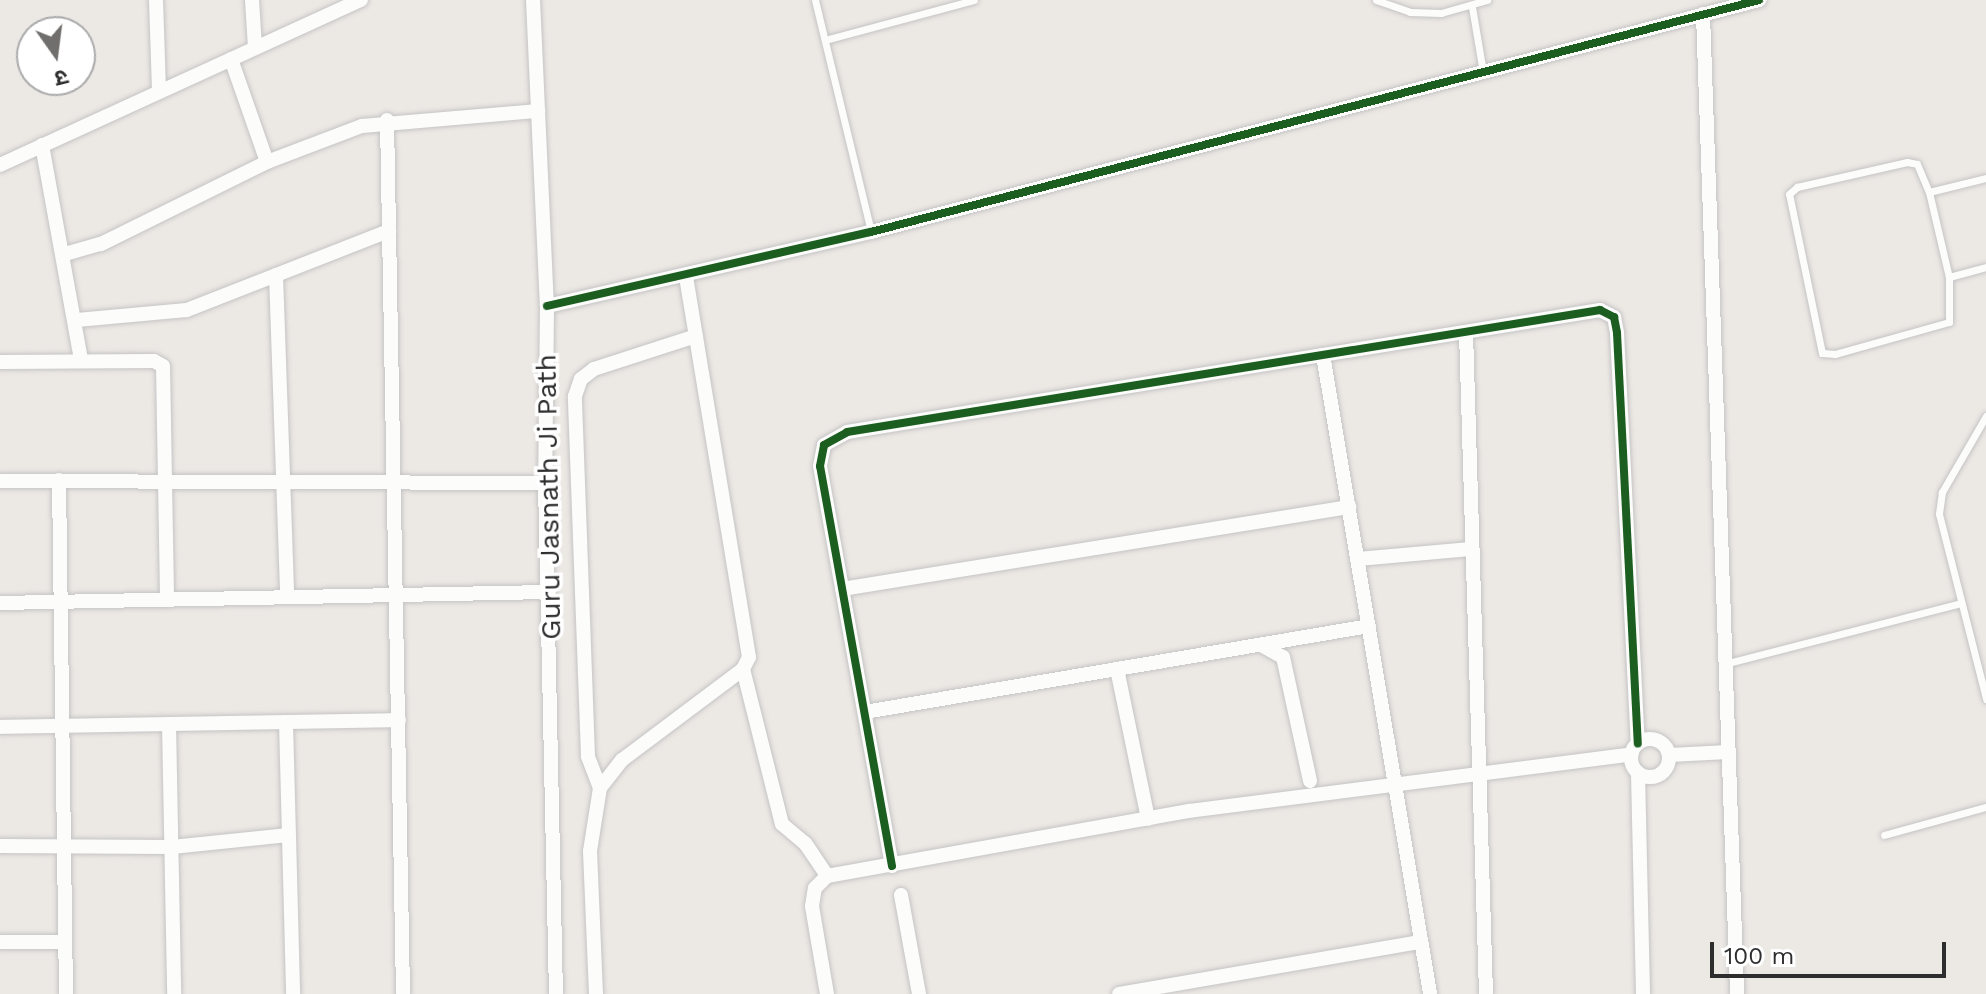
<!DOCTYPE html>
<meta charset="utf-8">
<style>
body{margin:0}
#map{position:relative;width:1986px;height:994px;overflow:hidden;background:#ece8e4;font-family:"Work Sans","Noto Sans Devanagari",sans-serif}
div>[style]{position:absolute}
.roads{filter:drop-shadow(0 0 2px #c5c4c5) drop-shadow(0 0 2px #c5c4c5)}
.lane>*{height:7px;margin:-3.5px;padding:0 3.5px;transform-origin:3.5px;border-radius:3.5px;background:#fcfcfb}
.street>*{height:14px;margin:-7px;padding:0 7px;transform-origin:7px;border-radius:7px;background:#fcfcfb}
.street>.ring{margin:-7px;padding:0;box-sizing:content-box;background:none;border:14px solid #fcfcfb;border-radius:50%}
.cycleway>*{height:8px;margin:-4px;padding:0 4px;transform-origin:4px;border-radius:4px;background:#1b5e20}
span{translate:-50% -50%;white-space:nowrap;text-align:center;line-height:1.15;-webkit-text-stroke:7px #fff;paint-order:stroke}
.street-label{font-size:28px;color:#2e2e2e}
.north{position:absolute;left:16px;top:16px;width:80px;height:80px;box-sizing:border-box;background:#fff;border:2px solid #ababab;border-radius:50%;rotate:166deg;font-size:22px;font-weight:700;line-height:32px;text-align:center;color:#2e2e2e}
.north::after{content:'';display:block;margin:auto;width:28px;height:36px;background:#706f6e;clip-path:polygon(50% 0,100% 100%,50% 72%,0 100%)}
.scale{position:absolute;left:1710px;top:942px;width:236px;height:36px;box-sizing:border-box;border:4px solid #2e2e2e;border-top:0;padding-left:10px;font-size:24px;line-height:28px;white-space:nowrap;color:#2e2e2e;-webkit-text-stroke:6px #fff;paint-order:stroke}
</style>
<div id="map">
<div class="roads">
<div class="lane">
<div style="left:815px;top:0;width:239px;rotate:76.4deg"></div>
<div style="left:1376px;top:0;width:36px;rotate:19deg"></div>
<div style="left:1410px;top:12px;width:31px;rotate:2deg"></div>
<div style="left:1441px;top:13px;width:48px;rotate:-15.8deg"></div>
<div style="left:1472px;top:7px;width:66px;rotate:80.4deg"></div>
<div style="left:825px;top:40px;width:154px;rotate:-15deg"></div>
<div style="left:1907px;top:162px;width:10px;rotate:11deg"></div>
<div style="left:1917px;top:164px;width:30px;rotate:67deg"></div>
<div style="left:1929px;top:192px;width:87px;rotate:76.8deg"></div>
<div style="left:1949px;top:277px;width:45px;rotate:90deg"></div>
<div style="left:1949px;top:322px;width:118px;rotate:164.3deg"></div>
<div style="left:1835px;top:354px;width:13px;rotate:-176deg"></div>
<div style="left:1822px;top:353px;width:162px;rotate:-101.7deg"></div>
<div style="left:1789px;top:194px;width:11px;rotate:-41deg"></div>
<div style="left:1797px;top:187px;width:113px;rotate:-12.8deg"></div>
<div style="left:1929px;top:192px;width:59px;rotate:-13.8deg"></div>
<div style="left:1949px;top:277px;width:38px;rotate:-15deg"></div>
<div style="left:1986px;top:416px;width:88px;rotate:120.1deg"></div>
<div style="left:1942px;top:492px;width:22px;rotate:98deg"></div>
<div style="left:1939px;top:514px;width:191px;rotate:75.7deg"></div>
<div style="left:1724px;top:664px;width:245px;rotate:-14.4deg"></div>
<div style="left:1884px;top:835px;width:106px;rotate:-15.4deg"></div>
</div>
<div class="street">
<div style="left:156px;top:0;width:92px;rotate:88.1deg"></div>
<div style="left:252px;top:0;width:48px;rotate:86.4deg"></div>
<div style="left:533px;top:0;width:306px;rotate:87.4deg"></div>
<div style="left:547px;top:306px;width:177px;rotate:90.6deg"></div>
<div style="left:545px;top:483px;width:511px;rotate:88.77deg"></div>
<div style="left:1703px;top:14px;width:981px;rotate:88.01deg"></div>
<div style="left:231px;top:59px;width:109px;rotate:70.7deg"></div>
<div style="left:387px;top:120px;width:874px;rotate:88.95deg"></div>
<div style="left:42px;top:145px;width:219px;rotate:79.7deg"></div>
<div style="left:0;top:165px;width:397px;rotate:-24.6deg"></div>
<div style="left:65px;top:254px;width:37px;rotate:-16deg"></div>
<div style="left:101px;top:244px;width:185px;rotate:-26.3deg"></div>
<div style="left:267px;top:162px;width:102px;rotate:-20.8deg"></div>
<div style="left:362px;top:126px;width:177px;rotate:-4.9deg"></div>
<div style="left:276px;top:275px;width:322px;rotate:88deg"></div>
<div style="left:547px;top:306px;width:332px;rotate:-12.9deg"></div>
<div style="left:871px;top:232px;width:918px;rotate:-14.64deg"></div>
<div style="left:77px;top:320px;width:110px;rotate:-5.2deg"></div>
<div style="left:187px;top:310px;width:217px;rotate:-21.4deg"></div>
<div style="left:1466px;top:332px;width:662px;rotate:88.27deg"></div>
<div style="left:1323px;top:355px;width:648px;rotate:80.49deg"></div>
<div style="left:0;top:362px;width:154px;rotate:-0.4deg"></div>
<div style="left:154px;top:361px;width:10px;rotate:29deg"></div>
<div style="left:163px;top:366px;width:233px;rotate:89deg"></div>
<div style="left:59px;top:480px;width:514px;rotate:89.22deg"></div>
<div style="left:0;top:481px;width:545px;rotate:0.21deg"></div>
<div style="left:1358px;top:559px;width:113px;rotate:-5.1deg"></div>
<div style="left:842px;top:589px;width:514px;rotate:-9.19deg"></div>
<div style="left:0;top:603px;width:549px;rotate:-1.15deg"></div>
<div style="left:1261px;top:645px;width:25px;rotate:29deg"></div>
<div style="left:1283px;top:657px;width:127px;rotate:77.7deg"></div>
<div style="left:743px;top:669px;width:160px;rotate:75.9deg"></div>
<div style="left:782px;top:824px;width:30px;rotate:40deg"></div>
<div style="left:805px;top:843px;width:40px;rotate:56deg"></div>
<div style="left:1117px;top:669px;width:153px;rotate:78.3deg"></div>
<div style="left:865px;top:712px;width:511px;rotate:-9.68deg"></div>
<div style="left:286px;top:722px;width:272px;rotate:88.5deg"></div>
<div style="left:169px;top:724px;width:270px;rotate:88.9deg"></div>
<div style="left:0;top:727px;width:399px;rotate:-1deg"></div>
<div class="ring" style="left:1631px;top:739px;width:24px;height:24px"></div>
<div style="left:1670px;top:755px;width:58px;rotate:-3deg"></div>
<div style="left:1638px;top:773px;width:221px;rotate:88.7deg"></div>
<div style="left:600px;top:788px;width:34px;rotate:-111deg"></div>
<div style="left:588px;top:756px;width:360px;rotate:-92.1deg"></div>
<div style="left:575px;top:396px;width:18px;rotate:-71deg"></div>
<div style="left:581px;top:379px;width:16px;rotate:-38deg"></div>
<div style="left:594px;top:369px;width:107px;rotate:-17.9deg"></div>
<div style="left:0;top:846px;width:172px;rotate:0.3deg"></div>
<div style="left:172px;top:847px;width:117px;rotate:-5.9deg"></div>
<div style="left:892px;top:866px;width:406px;rotate:-100.2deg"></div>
<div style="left:820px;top:466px;width:21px;rotate:-79deg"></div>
<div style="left:824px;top:445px;width:26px;rotate:-29deg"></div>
<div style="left:847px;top:432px;width:763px;rotate:-9.2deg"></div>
<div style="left:1600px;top:310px;width:16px;rotate:27deg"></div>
<div style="left:1614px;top:317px;width:16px;rotate:79deg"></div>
<div style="left:1617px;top:333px;width:411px;rotate:87.1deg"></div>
<div style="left:901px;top:895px;width:101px;rotate:79.7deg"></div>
<div style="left:0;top:942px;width:65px"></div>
<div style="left:596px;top:994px;width:143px;rotate:-92.4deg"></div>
<div style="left:590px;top:851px;width:64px;rotate:-81deg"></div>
<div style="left:600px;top:788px;width:36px;rotate:-52deg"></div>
<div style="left:622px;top:760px;width:151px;rotate:-36.9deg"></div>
<div style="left:743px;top:669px;width:13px;rotate:-63deg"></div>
<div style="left:749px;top:657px;width:387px;rotate:-99.4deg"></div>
<div style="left:827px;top:994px;width:89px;rotate:-99.7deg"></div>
<div style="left:812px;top:906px;width:18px;rotate:-81deg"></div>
<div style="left:815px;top:888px;width:17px;rotate:-45deg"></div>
<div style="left:827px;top:876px;width:368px;rotate:-10.2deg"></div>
<div style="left:1189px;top:811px;width:446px;rotate:-7.3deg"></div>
<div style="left:1119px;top:994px;width:306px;rotate:-9.8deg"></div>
</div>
</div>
<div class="cycleway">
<div style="left:547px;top:306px;width:332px;rotate:-12.9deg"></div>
<div style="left:871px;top:232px;width:918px;rotate:-14.64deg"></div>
<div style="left:892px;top:866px;width:406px;rotate:-100.2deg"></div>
<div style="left:820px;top:466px;width:21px;rotate:-79deg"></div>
<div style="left:824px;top:445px;width:26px;rotate:-29deg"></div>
<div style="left:847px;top:432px;width:763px;rotate:-9.2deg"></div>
<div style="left:1600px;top:310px;width:16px;rotate:27deg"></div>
<div style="left:1614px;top:317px;width:16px;rotate:79deg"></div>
<div style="left:1617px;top:333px;width:411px;rotate:87.1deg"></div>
</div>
<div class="street-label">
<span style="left:549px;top:497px;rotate:-91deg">Guru Jasnath Ji Path</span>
</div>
<div class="north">उ</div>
<div class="scale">100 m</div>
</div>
